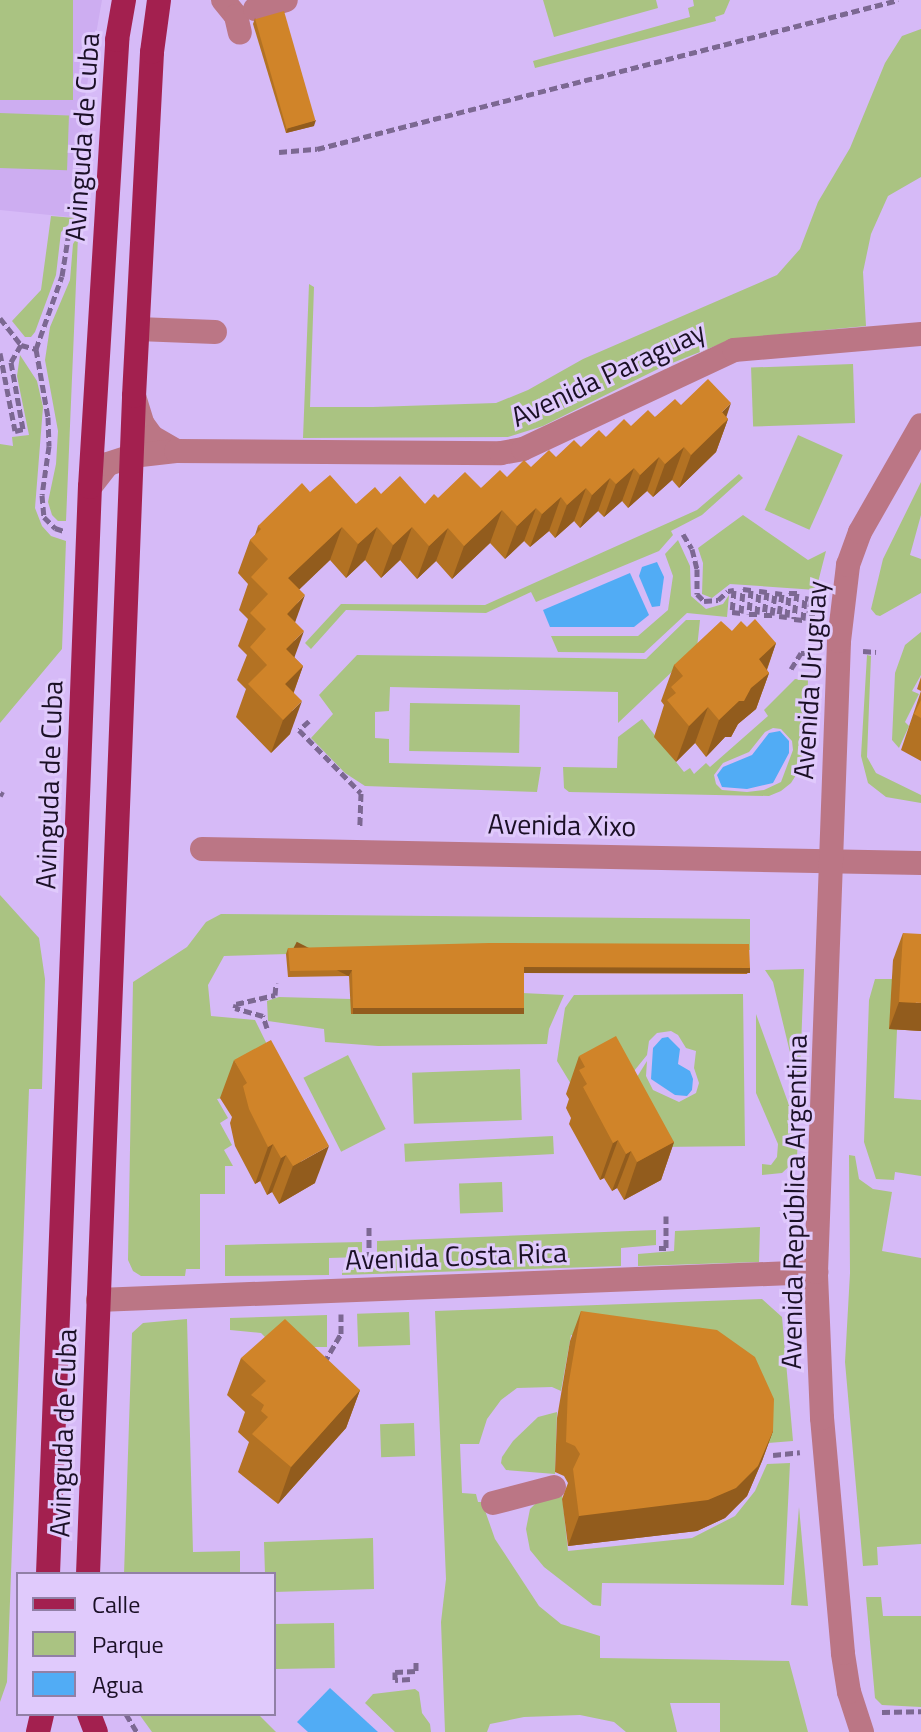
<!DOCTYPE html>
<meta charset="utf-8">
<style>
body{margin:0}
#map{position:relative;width:921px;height:1732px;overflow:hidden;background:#d6baf7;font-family:"Titillium Web",sans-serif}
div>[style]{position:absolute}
.built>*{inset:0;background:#cdadf1}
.green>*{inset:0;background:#aac382;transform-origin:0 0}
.water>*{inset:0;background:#51acf5}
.path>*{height:5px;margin-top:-2.5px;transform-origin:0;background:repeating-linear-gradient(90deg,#7c6892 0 8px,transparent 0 12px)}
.minor>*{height:24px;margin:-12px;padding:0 12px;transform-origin:12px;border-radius:12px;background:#bb7685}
.major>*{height:24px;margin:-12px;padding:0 12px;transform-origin:12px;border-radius:12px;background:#a3204f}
.wall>*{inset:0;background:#b37223}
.shaded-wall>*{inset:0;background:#925c1d;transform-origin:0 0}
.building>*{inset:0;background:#d08429;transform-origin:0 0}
span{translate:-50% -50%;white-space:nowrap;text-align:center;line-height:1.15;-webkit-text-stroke:6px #e0cafc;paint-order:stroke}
.street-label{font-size:28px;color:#1b1026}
.legend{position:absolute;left:16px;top:1572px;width:260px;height:144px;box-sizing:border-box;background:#e0cafc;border:2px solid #9180a6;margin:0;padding:10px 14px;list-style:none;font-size:24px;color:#1b1026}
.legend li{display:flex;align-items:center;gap:16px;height:40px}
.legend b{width:40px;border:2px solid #9180a6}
</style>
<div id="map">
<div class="built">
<div style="clip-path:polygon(0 0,102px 0,83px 108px,80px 218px,0 210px)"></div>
</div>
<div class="green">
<div style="left:0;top:0;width:73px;height:100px"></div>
<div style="clip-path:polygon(543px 0,656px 0,658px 8px,554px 37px)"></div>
<div style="clip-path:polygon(693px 0,730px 0,724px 14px,715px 17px,716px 21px,535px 68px,533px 61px,690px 17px,688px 8px,694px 6px)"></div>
<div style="clip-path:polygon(921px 29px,921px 177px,888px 196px,871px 234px,863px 272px,866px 326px,733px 339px,662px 367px,543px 426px,508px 437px,303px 438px,309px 284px,314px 287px,310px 407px,373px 407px,496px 403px,528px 390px,583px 359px,777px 275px,800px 249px,818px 202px,850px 148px,885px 63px,902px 36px)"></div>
<div style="left:0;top:113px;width:69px;height:55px;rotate:2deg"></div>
<div style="clip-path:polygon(51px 216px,75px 218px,61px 232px,56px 275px,35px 332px,31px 337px,25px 337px,12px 321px,41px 290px)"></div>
<div style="clip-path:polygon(78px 236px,66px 521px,58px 521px,52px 515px,48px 502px,56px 464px,58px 431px,45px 360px,50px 327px,70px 280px,73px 244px)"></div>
<div style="clip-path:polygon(20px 355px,37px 381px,43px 407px,35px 508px,42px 526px,51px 536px,66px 541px,62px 649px,0 723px,0 444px,13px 446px,12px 437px,29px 435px,17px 376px)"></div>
<div style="left:853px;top:364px;width:59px;height:102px;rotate:88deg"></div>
<div style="left:798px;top:435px;width:49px;height:82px;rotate:24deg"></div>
<div style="clip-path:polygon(739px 474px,743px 478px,702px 515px,671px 531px,673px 535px,659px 551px,536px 602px,531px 592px,486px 613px,346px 610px,311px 649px,305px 643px,341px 604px,485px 605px,697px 510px)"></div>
<div style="clip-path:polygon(921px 482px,921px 515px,910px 555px,921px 559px,921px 593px,880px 616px,876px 615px,871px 609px,883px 559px)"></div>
<div style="clip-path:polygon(743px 515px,808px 560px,826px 551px,816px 590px,730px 584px,712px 598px,702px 594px,703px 563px,698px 548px)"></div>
<div style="clip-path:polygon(678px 540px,690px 566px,691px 596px,706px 609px,723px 604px,729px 595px,727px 617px,687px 613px,644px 653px,558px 652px,551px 636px,638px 636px,668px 610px,673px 576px,665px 554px)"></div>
<div style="clip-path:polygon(686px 620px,700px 620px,697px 648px,618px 723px,618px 692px,390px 687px,389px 711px,375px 712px,375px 738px,389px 739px,389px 763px,541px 767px,537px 792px,365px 786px,345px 773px,311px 738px,333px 714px,319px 695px,357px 655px,646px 659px)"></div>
<div style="clip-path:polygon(921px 632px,921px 675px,912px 691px,919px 694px,905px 722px,909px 726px,899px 748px,892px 740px,895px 673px,905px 645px)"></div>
<div style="clip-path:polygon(867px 655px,871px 656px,867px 757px,876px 773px,921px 795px,921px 803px,886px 797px,868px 783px,861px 756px)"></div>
<div style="clip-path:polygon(evenodd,795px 679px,808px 680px,805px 761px,791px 783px,781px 791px,769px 796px,569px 792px,564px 788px,563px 767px,617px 768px,618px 737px,642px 719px,684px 772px,690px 768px,694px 774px,706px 763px,710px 767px,768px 716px,764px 710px,795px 679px,773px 728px,781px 729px,792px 741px,793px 750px,781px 782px,764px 790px,747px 792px,722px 790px,716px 784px,714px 775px,723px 763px,749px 752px,765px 732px,773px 728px)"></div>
<div style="left:410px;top:703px;width:110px;height:48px;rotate:1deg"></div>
<div style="clip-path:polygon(0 895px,39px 938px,45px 979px,42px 1089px,29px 1089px,7px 1682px,0 1702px)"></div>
<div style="clip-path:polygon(221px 914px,750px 919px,750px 950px,487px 948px,224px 956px,208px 985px,211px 1016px,255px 1020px,288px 1087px,217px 1099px,228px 1118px,220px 1123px,232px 1145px,224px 1150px,233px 1166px,225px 1166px,225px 1194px,200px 1194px,200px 1269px,186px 1269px,185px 1276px,141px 1276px,133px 1271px,128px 1260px,133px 982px,187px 947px,206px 922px)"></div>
<div style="clip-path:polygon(804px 969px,800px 1074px,795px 1073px,773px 982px,765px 970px)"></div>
<div style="clip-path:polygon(875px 979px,892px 979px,897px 1030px,894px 1098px,921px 1100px,921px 1176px,895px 1172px,894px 1180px,876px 1179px,864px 1142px,869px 1000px)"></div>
<div style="clip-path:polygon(522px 993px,564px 995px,549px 1029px,547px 1044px,378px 1046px,325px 1042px,324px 1029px,268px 1021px,267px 1001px,279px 997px,351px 999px,351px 1014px,522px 1014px)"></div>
<div style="clip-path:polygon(743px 994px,745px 1146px,661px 1147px,637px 1077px,647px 1061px,646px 1076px,653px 1090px,679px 1102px,696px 1093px,699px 1083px,694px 1068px,696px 1051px,686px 1048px,678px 1035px,671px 1031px,657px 1033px,649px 1041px,647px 1055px,630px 1076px,574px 1089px,557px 1061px,565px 1008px,574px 995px)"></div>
<div style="clip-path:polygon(756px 1014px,798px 1130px,797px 1159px,782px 1173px,762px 1175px,762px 1164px,771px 1165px,777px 1157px,778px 1144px,756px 1093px)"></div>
<div style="left:348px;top:1055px;width:83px;height:50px;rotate:63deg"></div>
<div style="left:520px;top:1069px;width:51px;height:108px;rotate:88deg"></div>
<div style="left:553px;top:1136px;width:18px;height:149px;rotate:87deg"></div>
<div style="clip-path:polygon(849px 1155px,855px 1156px,859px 1179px,873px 1189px,892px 1192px,882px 1251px,921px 1258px,921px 1544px,877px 1547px,878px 1565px,863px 1566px,845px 1362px,850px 1273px)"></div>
<div style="left:502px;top:1182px;width:30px;height:43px;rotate:88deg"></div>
<div style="clip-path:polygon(760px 1227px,759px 1262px,638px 1266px,638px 1254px,674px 1251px,675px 1231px)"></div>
<div style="clip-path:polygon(656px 1230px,656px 1245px,621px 1248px,621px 1266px,342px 1275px,342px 1270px,354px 1270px,354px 1263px,377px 1263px,377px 1241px)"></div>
<div style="clip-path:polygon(362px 1242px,362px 1257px,329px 1258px,329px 1275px,225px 1276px,225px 1245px)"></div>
<div style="clip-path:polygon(762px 1299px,782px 1317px,793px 1441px,768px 1443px,700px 1353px,571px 1335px,561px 1391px,552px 1387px,517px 1388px,501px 1400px,487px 1419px,479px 1444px,460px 1444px,462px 1493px,476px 1494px,478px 1502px,482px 1502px,495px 1539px,539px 1606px,561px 1624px,600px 1636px,600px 1658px,789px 1661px,808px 1732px,720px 1732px,720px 1703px,670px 1703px,677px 1732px,626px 1732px,614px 1722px,580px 1715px,524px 1717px,490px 1724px,487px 1732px,445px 1732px,441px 1622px,446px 1579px,435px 1311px)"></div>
<div style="left:409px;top:1312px;width:33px;height:52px;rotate:88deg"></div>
<div style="clip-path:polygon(327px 1315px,327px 1347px,275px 1347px,261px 1333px,230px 1330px,230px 1318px)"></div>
<div style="clip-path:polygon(187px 1319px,193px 1552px,240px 1551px,240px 1574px,124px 1574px,132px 1333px,143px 1323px)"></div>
<div style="clip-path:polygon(557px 1412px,555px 1474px,506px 1470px,501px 1463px,502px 1457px,513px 1441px,538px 1417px)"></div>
<div style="left:414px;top:1423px;width:33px;height:34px;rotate:88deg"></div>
<div style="clip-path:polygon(790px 1463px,784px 1585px,602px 1583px,601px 1606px,593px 1605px,544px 1567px,530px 1550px,526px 1529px,530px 1509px,540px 1499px,562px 1495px,568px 1551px,692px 1538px,735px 1516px,755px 1491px,767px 1464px)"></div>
<div style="clip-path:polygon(799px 1507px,808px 1606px,791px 1605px)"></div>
<div style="clip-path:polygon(373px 1538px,374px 1589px,274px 1592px,274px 1574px,265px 1574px,264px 1542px)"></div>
<div style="clip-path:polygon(866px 1597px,881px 1597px,883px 1616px,921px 1616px,921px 1707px,882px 1705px,875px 1698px)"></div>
<div style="left:334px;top:1623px;width:45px;height:60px;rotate:89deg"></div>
<div style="clip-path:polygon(415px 1689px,419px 1692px,422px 1713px,430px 1724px,431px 1732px,395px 1732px,365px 1703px,373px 1694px)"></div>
<div style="clip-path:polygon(139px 1714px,258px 1714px,276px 1732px,152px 1732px)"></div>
</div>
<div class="water">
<div style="clip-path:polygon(657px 562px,664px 577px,660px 606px,652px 607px,639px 576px,642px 567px)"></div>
<div style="clip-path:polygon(630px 573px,649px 615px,634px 627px,550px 627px,543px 610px)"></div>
<div style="clip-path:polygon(780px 731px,789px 741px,789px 753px,773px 783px,747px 789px,722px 787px,717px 775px,723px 767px,752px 755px,769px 733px)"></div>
<div style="clip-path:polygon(668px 1037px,680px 1049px,678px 1064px,690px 1071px,693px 1079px,692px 1090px,687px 1096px,675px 1095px,651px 1079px,653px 1048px,662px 1038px)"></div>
<div style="clip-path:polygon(330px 1688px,378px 1732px,308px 1732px,297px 1722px)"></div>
</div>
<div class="path">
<div style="left:279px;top:152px;width:38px;rotate:-5deg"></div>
<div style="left:317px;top:149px;width:600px;rotate:-14.38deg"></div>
<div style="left:0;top:318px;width:34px;rotate:52deg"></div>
<div style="left:36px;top:349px;width:69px;rotate:80deg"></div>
<div style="left:48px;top:417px;width:29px;rotate:88deg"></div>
<div style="left:49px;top:446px;width:49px;rotate:98.1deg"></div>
<div style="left:42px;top:495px;width:22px;rotate:85deg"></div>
<div style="left:44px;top:517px;width:16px;rotate:45deg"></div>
<div style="left:55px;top:528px;width:9px;rotate:18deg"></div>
<div style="left:0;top:353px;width:79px;rotate:79.1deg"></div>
<div style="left:15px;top:431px;width:8px;rotate:-14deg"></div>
<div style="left:23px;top:429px;width:68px;rotate:-100.2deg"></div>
<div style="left:11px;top:362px;width:20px;rotate:-60deg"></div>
<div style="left:21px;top:345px;width:16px;rotate:15deg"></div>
<div style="left:36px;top:349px;width:77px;rotate:-70.4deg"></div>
<div style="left:62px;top:276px;width:39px;rotate:-81deg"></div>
<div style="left:68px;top:237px;width:12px;rotate:-66deg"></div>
<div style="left:73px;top:226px;width:6px"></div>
<div style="left:683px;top:534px;width:17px;rotate:59deg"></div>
<div style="left:692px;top:549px;width:21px;rotate:76deg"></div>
<div style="left:697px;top:569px;width:25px;rotate:90deg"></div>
<div style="left:697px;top:594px;width:10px;rotate:45deg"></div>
<div style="left:704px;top:601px;width:14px;rotate:-4deg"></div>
<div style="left:718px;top:600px;width:13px;rotate:-42deg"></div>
<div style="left:728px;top:591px;width:6px;rotate:-9deg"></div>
<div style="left:734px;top:590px;width:22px;rotate:95deg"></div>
<div style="left:732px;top:612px;width:9px;rotate:6deg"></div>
<div style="left:741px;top:613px;width:24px;rotate:-85deg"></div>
<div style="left:743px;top:589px;width:8px;rotate:7deg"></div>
<div style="left:751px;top:590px;width:24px;rotate:95deg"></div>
<div style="left:749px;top:614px;width:8px"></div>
<div style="left:757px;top:614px;width:23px;rotate:-85deg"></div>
<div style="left:759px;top:591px;width:8px;rotate:7deg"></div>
<div style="left:767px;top:592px;width:23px;rotate:97deg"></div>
<div style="left:764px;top:615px;width:8px"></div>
<div style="left:772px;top:615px;width:22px;rotate:-82deg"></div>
<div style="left:775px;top:593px;width:7px;rotate:8deg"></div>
<div style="left:782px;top:594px;width:22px;rotate:98deg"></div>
<div style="left:779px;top:616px;width:8px;rotate:7deg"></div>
<div style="left:787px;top:617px;width:24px;rotate:-85deg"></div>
<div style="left:789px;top:593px;width:8px"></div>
<div style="left:797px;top:593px;width:26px;rotate:97deg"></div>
<div style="left:794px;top:619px;width:9px;rotate:6deg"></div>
<div style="left:803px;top:620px;width:22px;rotate:-85deg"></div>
<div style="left:805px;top:598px;width:6px;rotate:9deg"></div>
<div style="left:811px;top:599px;width:14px;rotate:98deg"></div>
<div style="left:809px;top:613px;width:6px"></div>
<div style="left:863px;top:651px;width:13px;rotate:4deg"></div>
<div style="left:791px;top:669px;width:19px;rotate:-58deg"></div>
<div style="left:801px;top:653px;width:12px"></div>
<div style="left:309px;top:721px;width:13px;rotate:138deg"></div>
<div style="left:299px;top:730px;width:88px;rotate:45.5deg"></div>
<div style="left:361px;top:793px;width:33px;rotate:92deg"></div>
<div style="left:0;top:793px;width:4px;rotate:27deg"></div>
<div style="left:267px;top:1028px;width:13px;rotate:-108deg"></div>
<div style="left:263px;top:1016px;width:29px;rotate:-164deg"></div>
<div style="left:235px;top:1008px;width:4px;rotate:-76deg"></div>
<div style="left:236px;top:1004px;width:40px;rotate:-13deg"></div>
<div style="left:275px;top:995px;width:12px;rotate:-85deg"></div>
<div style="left:659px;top:1248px;width:7px"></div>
<div style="left:666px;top:1248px;width:32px;rotate:-90deg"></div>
<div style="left:364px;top:1260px;width:5px"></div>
<div style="left:369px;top:1260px;width:34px;rotate:-90deg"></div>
<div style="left:324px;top:1363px;width:34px;rotate:-60deg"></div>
<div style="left:341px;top:1334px;width:20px;rotate:-90deg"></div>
<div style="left:773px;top:1455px;width:27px;rotate:-6deg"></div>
<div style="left:410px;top:1679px;width:15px;rotate:176deg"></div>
<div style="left:395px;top:1680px;width:8px;rotate:-90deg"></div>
<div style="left:395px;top:1672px;width:21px;rotate:-3deg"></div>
<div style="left:416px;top:1671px;width:11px;rotate:-90deg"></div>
<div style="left:882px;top:1712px;width:39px;rotate:-1deg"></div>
<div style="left:126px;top:1714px;width:21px;rotate:59deg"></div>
</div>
<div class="minor">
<div style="left:223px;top:0;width:21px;rotate:51deg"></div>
<div style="left:236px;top:16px;width:17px;rotate:77deg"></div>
<div style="left:255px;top:9px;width:32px;rotate:-16deg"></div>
<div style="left:138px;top:329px;width:77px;rotate:2.2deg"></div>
<div style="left:134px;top:396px;width:28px;rotate:73deg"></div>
<div style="left:142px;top:423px;width:17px;rotate:54deg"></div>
<div style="left:152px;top:437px;width:28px;rotate:30deg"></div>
<div style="left:90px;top:487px;width:29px;rotate:-52deg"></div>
<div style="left:108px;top:464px;width:25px;rotate:-18deg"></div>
<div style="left:132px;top:456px;width:44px;rotate:-6.5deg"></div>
<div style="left:176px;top:451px;width:325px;rotate:0.4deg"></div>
<div style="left:501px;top:453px;width:22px;rotate:-10deg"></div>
<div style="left:523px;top:449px;width:233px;rotate:-25.1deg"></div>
<div style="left:734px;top:350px;width:188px;rotate:-4.9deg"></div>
<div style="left:202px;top:849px;width:719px;rotate:1.12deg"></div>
<div style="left:98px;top:1300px;width:719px;rotate:-2.23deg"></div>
<div style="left:493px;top:1503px;width:63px;rotate:-14.7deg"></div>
<div style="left:862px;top:1732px;width:42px;rotate:-108deg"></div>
<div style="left:849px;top:1692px;width:39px;rotate:-99deg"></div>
<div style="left:843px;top:1653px;width:236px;rotate:-95.1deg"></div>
<div style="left:822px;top:1418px;width:146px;rotate:-92.4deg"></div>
<div style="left:816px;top:1272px;width:631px;rotate:-87.91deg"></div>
<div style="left:839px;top:641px;width:77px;rotate:-83.2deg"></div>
<div style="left:848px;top:565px;width:35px;rotate:-70deg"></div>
<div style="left:860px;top:532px;width:123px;rotate:-60.3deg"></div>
</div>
<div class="major">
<div style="left:48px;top:1574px;width:1088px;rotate:-87.79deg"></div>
<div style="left:90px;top:487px;width:448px;rotate:-86.5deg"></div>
<div style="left:117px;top:40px;width:41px;rotate:-80.1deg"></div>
<div style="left:88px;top:1574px;width:1179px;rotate:-87.76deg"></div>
<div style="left:134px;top:396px;width:344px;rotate:-87deg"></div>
<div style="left:152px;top:52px;width:52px;rotate:-82.3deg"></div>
<div style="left:89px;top:1714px;width:19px;rotate:69deg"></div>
<div style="left:38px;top:1732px;width:18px;rotate:-77deg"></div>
</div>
<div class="wall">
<div style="clip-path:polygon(255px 18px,314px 126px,286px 133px,253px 24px)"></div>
<div style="clip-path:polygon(681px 405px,726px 417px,728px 419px,716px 452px,679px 488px,672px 480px,653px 497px,647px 491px,628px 508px,622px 501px,604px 517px,598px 511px,580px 528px,574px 521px,555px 538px,549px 531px,530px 547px,524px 541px,505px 559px,490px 543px,452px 579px,436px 561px,417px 579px,400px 560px,381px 578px,365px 560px,346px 578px,330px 560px,299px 589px,295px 622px,294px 657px,303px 666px,294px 692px,290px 734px,271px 753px,236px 717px,246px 689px,237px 680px,247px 655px,238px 646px,248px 619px,239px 610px,248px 584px,238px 573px,250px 540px,255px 535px,258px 526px,310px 492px,356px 504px,381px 494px,425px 504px,438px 498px,481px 488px,655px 417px)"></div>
<div style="clip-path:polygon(747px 627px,776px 643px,767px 670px,769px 673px,756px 709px,738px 724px,731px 737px,725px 737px,706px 757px,695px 743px,676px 762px,654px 737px,664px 705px,661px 701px,674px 665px,732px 631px)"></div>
<div style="clip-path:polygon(921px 677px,921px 761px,901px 750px,921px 691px,917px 689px)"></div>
<div style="clip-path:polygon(903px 933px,921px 1031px,889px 1029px,893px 960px)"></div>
<div style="clip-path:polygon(288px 948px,750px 968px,747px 974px,524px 973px,524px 1008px,522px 1014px,351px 1014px,349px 976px,288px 977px,286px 954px)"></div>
<div style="clip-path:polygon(579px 1056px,674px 1142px,661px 1180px,624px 1200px,617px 1188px,612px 1191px,604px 1178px,600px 1180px,569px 1124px,571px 1118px,566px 1108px,569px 1099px,566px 1094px)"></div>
<div style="clip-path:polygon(234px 1060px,315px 1183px,279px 1204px,272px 1192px,267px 1195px,260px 1181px,255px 1184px,235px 1146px,230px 1123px,232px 1117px,220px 1098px)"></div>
<div style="clip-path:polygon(581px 1311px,773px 1431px,762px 1461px,747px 1496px,725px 1518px,697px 1531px,568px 1546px,562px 1499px,568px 1483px,564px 1476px,555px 1472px,557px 1418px,570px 1341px)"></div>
<div style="clip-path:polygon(241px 1358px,360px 1390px,346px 1428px,278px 1504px,238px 1472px,249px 1442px,238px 1432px,245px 1412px,227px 1395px)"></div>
</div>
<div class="shaded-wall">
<div style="clip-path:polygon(316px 120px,314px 126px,286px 133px,288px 128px)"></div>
<div style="clip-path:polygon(731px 403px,724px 424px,728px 419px,716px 452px,679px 488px,691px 455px,722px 412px)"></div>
<div style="clip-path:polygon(684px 447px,672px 480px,653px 497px,665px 464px)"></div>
<div style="clip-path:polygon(659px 457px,647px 491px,628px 508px,640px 475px)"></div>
<div style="clip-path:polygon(634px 468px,622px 501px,604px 517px,616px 484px)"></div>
<div style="clip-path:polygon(610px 478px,598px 511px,580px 528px,592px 495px)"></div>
<div style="clip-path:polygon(586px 488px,574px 521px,555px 538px,567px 505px)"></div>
<div style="clip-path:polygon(561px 497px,549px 531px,530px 547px,542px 514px)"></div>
<div style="clip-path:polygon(536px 508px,524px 541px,505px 559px,517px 526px)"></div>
<div style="clip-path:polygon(502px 510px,490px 543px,452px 579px,464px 546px)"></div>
<div style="clip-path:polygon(342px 527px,330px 560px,276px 612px,288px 578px)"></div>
<div style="clip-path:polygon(377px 527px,365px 560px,346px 578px,358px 544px)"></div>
<div style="clip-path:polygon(412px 527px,400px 560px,381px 578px,393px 545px)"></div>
<div style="clip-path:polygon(448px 528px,436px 561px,417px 579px,429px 546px)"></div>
<div style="clip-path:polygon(305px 595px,293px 628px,287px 614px)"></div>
<div style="clip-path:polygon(304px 631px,292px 664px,286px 649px)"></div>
<div style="clip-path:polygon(776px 643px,764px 677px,769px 673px,756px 709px,738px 724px,731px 737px,725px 737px,706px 757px,719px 720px,759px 659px)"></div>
<div style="clip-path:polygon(303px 666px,291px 699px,285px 684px)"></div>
<div style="clip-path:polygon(302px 701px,290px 734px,271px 753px,283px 720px)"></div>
<div style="clip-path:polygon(708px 707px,695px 743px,676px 762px,689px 726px)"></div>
<div style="left:524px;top:967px;width:226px;height:6px"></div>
<div style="left:352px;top:970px;width:7px;height:62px;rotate:117deg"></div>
<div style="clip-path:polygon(899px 1002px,921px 1003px,921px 1031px,889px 1029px)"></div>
<div style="left:353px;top:1008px;width:171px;height:6px"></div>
<div style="clip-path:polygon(618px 1140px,604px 1178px,600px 1180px,613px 1143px)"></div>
<div style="clip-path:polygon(674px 1142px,661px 1180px,624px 1200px,637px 1162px)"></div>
<div style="clip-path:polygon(273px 1144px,260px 1181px,255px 1184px,268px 1147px)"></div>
<div style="clip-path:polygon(329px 1146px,315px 1183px,279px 1204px,293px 1166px)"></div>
<div style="clip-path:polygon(631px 1151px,617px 1188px,612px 1191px,626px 1154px)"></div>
<div style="clip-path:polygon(286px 1155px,272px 1192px,267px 1195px,281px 1158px)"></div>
<div style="clip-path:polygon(360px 1390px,346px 1428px,278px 1504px,291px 1467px)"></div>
<div style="clip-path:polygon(773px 1431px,762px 1461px,747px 1496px,725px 1518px,697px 1531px,568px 1546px,579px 1516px)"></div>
</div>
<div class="building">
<div style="left:284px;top:11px;width:114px;height:30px;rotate:74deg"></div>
<div style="clip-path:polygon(708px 379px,731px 403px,722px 412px,728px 419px,691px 455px,684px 447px,665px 464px,659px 457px,640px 475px,634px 468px,616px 484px,610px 478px,592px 495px,586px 488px,567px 505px,561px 497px,542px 514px,536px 508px,517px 526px,502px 510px,464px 546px,448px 528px,429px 546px,412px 527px,393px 545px,377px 527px,358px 544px,342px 527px,288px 578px,305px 595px,287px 614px,304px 631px,286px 649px,303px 666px,285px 684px,302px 701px,283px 720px,248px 684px,267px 665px,250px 647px,266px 629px,250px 613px,268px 594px,251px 577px,268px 559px,250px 540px,261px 529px,258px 526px,302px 483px,310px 492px,330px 475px,356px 504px,375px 487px,381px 494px,400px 476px,425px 504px,434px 494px,438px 498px,465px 472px,481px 488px,500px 470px,507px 477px,524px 460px,531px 467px,549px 450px,556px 457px,574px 440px,581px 447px,599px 430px,606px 437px,624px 419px,631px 426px,648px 410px,655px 417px,675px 399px,681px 405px)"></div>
<div style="clip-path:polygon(755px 619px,776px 643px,759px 659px,769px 673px,751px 688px,744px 701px,739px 701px,719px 720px,708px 707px,689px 726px,667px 700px,676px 693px,671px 687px,683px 676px,674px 665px,721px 621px,732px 631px,741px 621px,747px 627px)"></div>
<div style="clip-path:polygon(921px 700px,921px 718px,914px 714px)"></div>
<div style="clip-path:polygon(903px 933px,921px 934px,921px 1003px,899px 1002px)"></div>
<div style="clip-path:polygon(489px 943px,749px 944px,750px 968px,524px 967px,524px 1008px,353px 1008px,352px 970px,290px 971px,288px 948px)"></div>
<div style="clip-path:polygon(616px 1036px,674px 1142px,637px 1162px,631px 1151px,626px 1154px,618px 1140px,613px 1143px,583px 1087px,587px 1084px,579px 1070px,585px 1067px,579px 1056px)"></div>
<div style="clip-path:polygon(271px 1040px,329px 1146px,293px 1166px,286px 1155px,281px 1158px,273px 1144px,268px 1147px,249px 1109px,243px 1086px,247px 1083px,234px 1060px)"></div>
<div style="clip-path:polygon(581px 1311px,717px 1330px,755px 1357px,774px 1399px,773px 1431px,758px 1466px,736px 1488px,708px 1500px,579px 1516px,573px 1469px,580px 1454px,575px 1446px,566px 1442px,568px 1387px)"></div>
<div style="clip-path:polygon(285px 1319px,360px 1390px,291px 1467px,252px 1434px,268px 1417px,261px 1411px,264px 1405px,251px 1395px,266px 1381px,241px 1358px)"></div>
</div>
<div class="street-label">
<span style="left:82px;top:137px;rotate:-86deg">Avinguda de Cuba</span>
<span style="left:608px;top:374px;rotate:-25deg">Avenida Paraguay</span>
<span style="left:810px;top:680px;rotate:-86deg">Avenida Uruguay</span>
<span style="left:49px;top:785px;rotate:-88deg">Avinguda de Cuba</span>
<span style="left:562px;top:825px;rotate:1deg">Avenida Xixo</span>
<span style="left:794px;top:1202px;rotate:-89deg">Avenida República Argentina</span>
<span style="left:456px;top:1256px;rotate:-2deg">Avenida Costa Rica</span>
<span style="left:63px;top:1433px;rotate:-88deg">Avinguda de Cuba</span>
</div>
<ul class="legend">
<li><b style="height:10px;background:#a3204f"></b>Calle</li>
<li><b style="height:22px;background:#aac382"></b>Parque</li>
<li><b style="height:22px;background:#51acf5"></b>Agua</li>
</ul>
</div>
